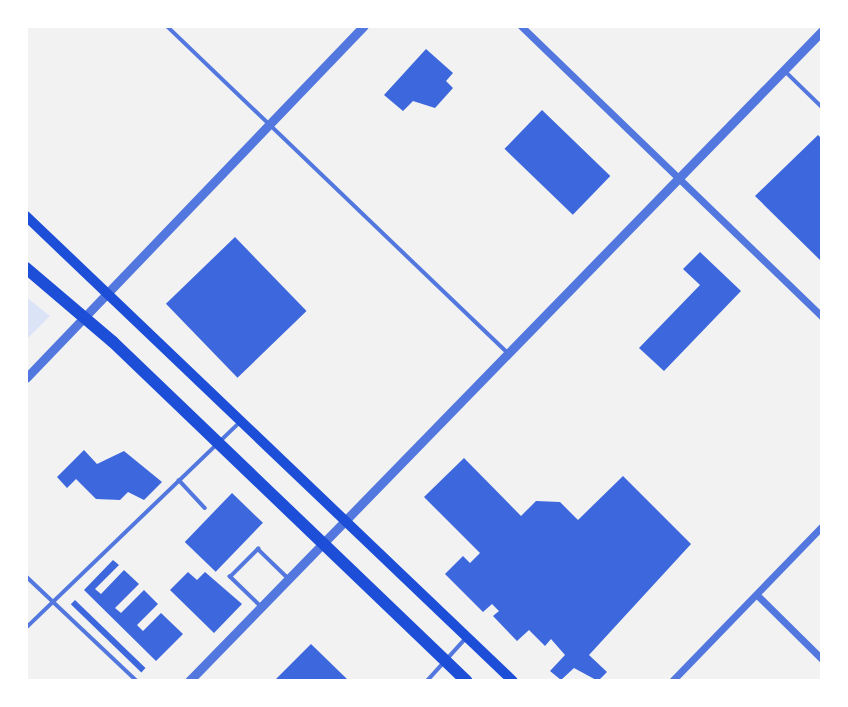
<!DOCTYPE html>
<style>
body{margin:0}
#map{position:relative;width:848px;height:707px;overflow:hidden;background:#f2f2f2;font-family:"Asap Condensed",sans-serif}
div>[style]{position:absolute}
.green>*{inset:0;background:#dbe4f7}
.building>*{inset:0;background:#3d67dc;transform-origin:0 0}
.service>*{height:3.5px;margin:-1.75px;padding:0 1.75px;transform-origin:1.75px;border-radius:1.75px;background:#5277de}
.minor>*{height:7px;margin:-3.5px;padding:0 3.5px;transform-origin:3.5px;border-radius:3.5px;background:#5277de}
.tertiary>*{height:9px;margin:-4.5px;padding:0 4.5px;transform-origin:4.5px;border-radius:4.5px;background:#5277de}
.primary>*{height:10px;margin:-5px;padding:0 5px;transform-origin:5px;border-radius:5px;background:#1d4ed8}
.motorway>*{height:12px;margin:-6px;padding:0 6px;transform-origin:6px;border-radius:6px;background:#1d4ed8}
span{translate:-50% -50%;white-space:nowrap;text-align:center;line-height:1.15;-webkit-text-stroke:7px #fff;paint-order:stroke}
.frame{position:absolute;inset:0;border:28px solid #fff;pointer-events:none}
</style>
<div id="map">
<div class="green">
<div style="clip-path:polygon(26px 297px,50px 316px,26px 340px)"></div>
</div>
<div class="building">
<div style="clip-path:polygon(426px 49px,453px 73px,446px 81px,453px 88px,435px 108px,413px 101px,403px 111px,384px 95px)"></div>
<div style="left:542px;top:110px;width:95px;height:54px;rotate:44deg"></div>
<div style="clip-path:polygon(818px 135px,822px 139px,822px 262px,755px 196px)"></div>
<div style="left:235px;top:237px;width:103px;height:96px;rotate:46deg"></div>
<div style="clip-path:polygon(700px 252px,741px 291px,664px 371px,639px 348px,700px 285px,683px 269px)"></div>
<div style="clip-path:polygon(84px 450px,97px 464px,124px 451px,162px 482px,144px 500px,128px 492px,120px 500px,96px 499px,76px 479px,67px 488px,57px 477px)"></div>
<div style="clip-path:polygon(464px 458px,521px 516px,536px 501px,560px 502px,578px 520px,623px 476px,691px 544px,589px 655px,607px 672px,598px 681px,574px 668px,561px 680px,550px 671px,565px 655px,551px 639px,545px 646px,529px 630px,517px 641px,493px 616px,499px 611px,492px 604px,483px 612px,445px 574px,463px 556px,470px 563px,480px 553px,424px 497px)"></div>
<div style="left:232px;top:493px;width:43px;height:68px;rotate:44deg"></div>
<div style="clip-path:polygon(113px 560px,119px 565px,95px 589px,101px 594px,124px 570px,139px 584px,115px 608px,121px 613px,144px 590px,158px 604px,137px 625px,143px 631px,161px 613px,183px 634px,156px 661px,84px 590px)"></div>
<div style="clip-path:polygon(188px 572px,197px 580px,205px 572px,242px 604px,214px 633px,170px 590px)"></div>
<div style="left:75px;top:600px;width:98px;height:6px;rotate:44deg"></div>
<div style="clip-path:polygon(311px 644px,347px 679px,274px 681px)"></div>
</div>
<div class="service">
<div style="left:167px;top:26px;width:471px;rotate:43.8deg"></div>
<div style="left:786px;top:72px;width:50px;rotate:44.2deg"></div>
<div style="left:179px;top:480px;width:38px;rotate:47deg"></div>
<div style="left:26px;top:576px;width:153px;rotate:43.4deg"></div>
<div style="left:260px;top:606px;width:42px;rotate:-136deg"></div>
<div style="left:230px;top:577px;width:40px;rotate:-45deg"></div>
<div style="left:258px;top:549px;width:42px;rotate:44deg"></div>
<div style="left:26px;top:628px;width:296px;rotate:-43.9deg"></div>
<div style="left:427px;top:681px;width:58px;rotate:-47.8deg"></div>
</div>
<div class="minor">
<div style="left:521px;top:26px;width:419px;rotate:44deg"></div>
<div style="left:757px;top:595px;width:91px;rotate:44.6deg"></div>
<div style="left:672px;top:681px;width:216px;rotate:-45.9deg"></div>
</div>
<div class="tertiary">
<div style="left:26px;top:378px;width:488px;rotate:-46.2deg"></div>
<div style="left:189px;top:681px;width:907px;rotate:-45.76deg"></div>
</div>
<div class="primary">
<div style="left:26px;top:216px;width:673px;rotate:43.68deg"></div>
</div>
<div class="motorway">
<div style="left:26px;top:268px;width:114px;rotate:40.4deg"></div>
<div style="left:113px;top:342px;width:490px;rotate:43.8deg"></div>
</div>
<div class="frame"></div>
</div>
